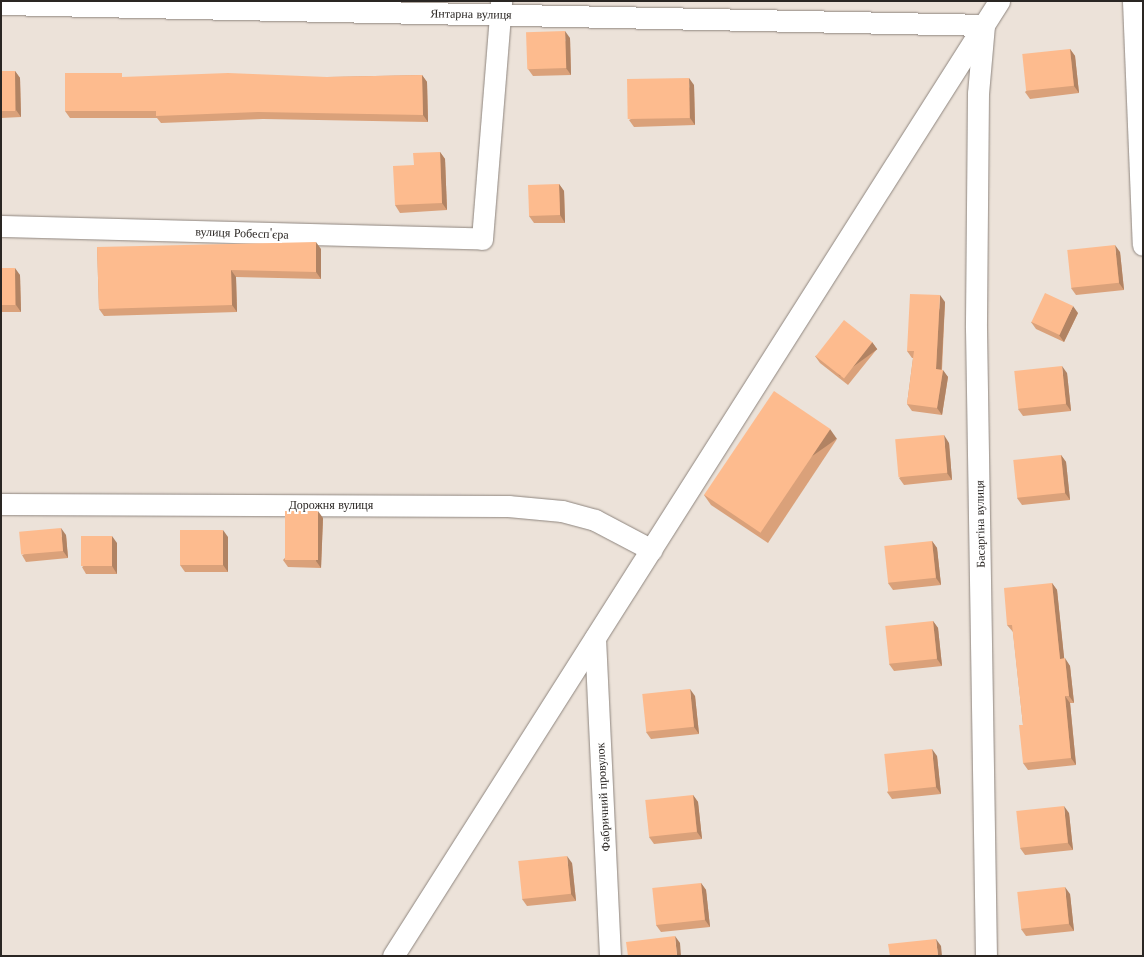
<!DOCTYPE html>
<meta charset="utf-8">
<style>
body{margin:0}
#map{position:relative;width:1144px;height:957px;overflow:hidden;background:#ece2d9;font-family:"Libre Baskerville",serif}
div>[style]{position:absolute}
.roads{filter:drop-shadow(0 0 1px #8e857e) drop-shadow(0 0 1px #8e857e)}
.minor>*{height:21px;margin:-10.5px;padding:0 10.5px;transform-origin:10.5px;border-radius:10.5px;background:#fff}
.wall>*{inset:0;background:#daa17a}
.shaded-wall>*{inset:0;background:#b18363;transform-origin:0 0}
.building>*{inset:0;background:#fdbb8e;transform-origin:0 0}
span{translate:-50% -50%;white-space:nowrap;text-align:center;line-height:1.15;-webkit-text-stroke:4px #fff;paint-order:stroke}
.street-label{font-size:12px;color:#2a2623}
.frame{position:absolute;inset:0;border:2px solid #2a2623;pointer-events:none}
</style>
<div id="map">
<div class="roads">
<div class="minor">
<div style="left:1133px;top:1px;width:244px;rotate:87.7deg"></div>
<div style="left:1px;top:4px;width:983px;rotate:1.22deg"></div>
<div style="left:984px;top:25px;width:68px;rotate:95deg"></div>
<div style="left:978px;top:93px;width:235px;rotate:90.5deg"></div>
<div style="left:976px;top:328px;width:628px;rotate:89.09deg"></div>
<div style="left:1px;top:226px;width:481px;rotate:1.5deg"></div>
<div style="left:482px;top:239px;width:239px;rotate:-85.4deg"></div>
<div style="left:1px;top:504px;width:507px;rotate:0.23deg"></div>
<div style="left:508px;top:506px;width:54px;rotate:5.3deg"></div>
<div style="left:562px;top:511px;width:34px;rotate:15deg"></div>
<div style="left:595px;top:520px;width:64px;rotate:27.8deg"></div>
<div style="left:595px;top:638px;width:318px;rotate:87.3deg"></div>
<div style="left:393px;top:956px;width:1131px;rotate:-57.6deg"></div>
</div>
</div>
<div class="wall">
<div style="clip-path:polygon(570px 38px,571px 75px,533px 76px,528px 69px)"></div>
<div style="clip-path:polygon(1070px 49px,1075px 56px,1079px 93px,1030px 99px,1025px 92px)"></div>
<div style="clip-path:polygon(1px 71px,15px 71px,20px 78px,21px 117px,1px 118px)"></div>
<div style="clip-path:polygon(422px 75px,427px 82px,428px 122px,263px 119px,161px 123px,157px 118px,70px 118px,65px 111px,125px 77px,327px 77px)"></div>
<div style="clip-path:polygon(694px 85px,695px 125px,634px 127px,629px 120px)"></div>
<div style="clip-path:polygon(440px 152px,445px 159px,447px 210px,400px 213px,395px 205px,414px 165px)"></div>
<div style="clip-path:polygon(559px 184px,564px 191px,565px 223px,534px 223px,529px 216px)"></div>
<div style="clip-path:polygon(97px 247px,321px 249px,321px 279px,236px 277px,237px 312px,104px 316px,99px 309px)"></div>
<div style="clip-path:polygon(1120px 252px,1124px 290px,1076px 295px,1071px 288px)"></div>
<div style="clip-path:polygon(1px 268px,20px 275px,21px 312px,1px 312px)"></div>
<div style="clip-path:polygon(945px 302px,942px 370px,948px 377px,942px 415px,912px 411px,907px 404px,913px 358px,912px 358px,907px 351px)"></div>
<div style="clip-path:polygon(1078px 313px,1064px 342px,1036px 329px,1031px 322px)"></div>
<div style="clip-path:polygon(872px 342px,877px 349px,848px 385px,820px 363px,815px 356px)"></div>
<div style="clip-path:polygon(1067px 373px,1071px 411px,1023px 416px,1018px 409px)"></div>
<div style="clip-path:polygon(837px 439px,768px 543px,711px 505px,704px 495px)"></div>
<div style="clip-path:polygon(949px 443px,952px 480px,904px 485px,899px 478px)"></div>
<div style="clip-path:polygon(1061px 455px,1066px 462px,1070px 500px,1022px 505px,1017px 498px)"></div>
<div style="clip-path:polygon(323px 518px,321px 568px,288px 567px,283px 560px)"></div>
<div style="clip-path:polygon(66px 535px,68px 558px,26px 562px,22px 555px)"></div>
<div style="clip-path:polygon(228px 537px,228px 572px,185px 572px,180px 565px)"></div>
<div style="clip-path:polygon(932px 541px,937px 548px,941px 585px,893px 590px,888px 583px)"></div>
<div style="clip-path:polygon(117px 543px,117px 574px,86px 574px,82px 567px)"></div>
<div style="clip-path:polygon(1052px 583px,1057px 590px,1064px 658px,1070px 666px,1074px 703px,1070px 703px,1076px 765px,1028px 770px,1023px 763px,1023px 725px,1013px 632px,1007px 625px)"></div>
<div style="clip-path:polygon(933px 621px,938px 628px,942px 666px,894px 671px,889px 664px)"></div>
<div style="clip-path:polygon(695px 696px,699px 734px,651px 739px,646px 732px)"></div>
<div style="clip-path:polygon(937px 756px,941px 794px,892px 799px,887px 792px)"></div>
<div style="clip-path:polygon(693px 795px,698px 802px,702px 839px,654px 844px,649px 837px)"></div>
<div style="clip-path:polygon(1069px 813px,1073px 850px,1025px 855px,1020px 848px)"></div>
<div style="clip-path:polygon(572px 863px,576px 901px,527px 906px,522px 899px)"></div>
<div style="clip-path:polygon(701px 883px,706px 890px,710px 927px,661px 932px,656px 925px)"></div>
<div style="clip-path:polygon(1070px 894px,1074px 931px,1026px 936px,1021px 929px)"></div>
</div>
<div class="shaded-wall">
<div style="clip-path:polygon(565px 31px,570px 38px,571px 75px,566px 68px)"></div>
<div style="clip-path:polygon(1070px 49px,1075px 56px,1079px 93px,1074px 86px)"></div>
<div style="clip-path:polygon(15px 71px,20px 78px,21px 117px,16px 110px)"></div>
<div style="clip-path:polygon(422px 75px,427px 82px,428px 122px,423px 115px)"></div>
<div style="clip-path:polygon(689px 78px,694px 85px,695px 125px,690px 118px)"></div>
<div style="clip-path:polygon(440px 152px,445px 159px,447px 210px,442px 203px)"></div>
<div style="clip-path:polygon(559px 184px,564px 191px,565px 223px,560px 215px)"></div>
<div style="clip-path:polygon(316px 242px,321px 249px,321px 279px,316px 272px)"></div>
<div style="clip-path:polygon(1115px 245px,1120px 252px,1124px 290px,1119px 283px)"></div>
<div style="clip-path:polygon(15px 268px,20px 275px,21px 312px,16px 305px)"></div>
<div style="clip-path:polygon(231px 270px,236px 277px,237px 312px,232px 305px)"></div>
<div style="clip-path:polygon(940px 295px,945px 302px,941px 376px,936px 369px)"></div>
<div style="clip-path:polygon(1073px 306px,1078px 313px,1064px 342px,1059px 335px)"></div>
<div style="left:872px;top:342px;width:9px;height:46px;rotate:54deg"></div>
<div style="clip-path:polygon(1062px 366px,1067px 373px,1071px 411px,1066px 404px)"></div>
<div style="clip-path:polygon(943px 370px,948px 377px,942px 415px,937px 408px)"></div>
<div style="left:830px;top:429px;width:12px;height:125px;rotate:55deg"></div>
<div style="clip-path:polygon(944px 435px,949px 443px,952px 480px,947px 473px)"></div>
<div style="clip-path:polygon(1061px 455px,1066px 462px,1070px 500px,1065px 493px)"></div>
<div style="clip-path:polygon(318px 511px,323px 518px,321px 568px,316px 561px)"></div>
<div style="clip-path:polygon(61px 528px,66px 535px,68px 558px,63px 551px)"></div>
<div style="clip-path:polygon(223px 530px,228px 537px,228px 572px,223px 565px)"></div>
<div style="clip-path:polygon(112px 536px,117px 543px,117px 574px,112px 566px)"></div>
<div style="clip-path:polygon(932px 541px,937px 548px,941px 585px,936px 578px)"></div>
<div style="clip-path:polygon(1052px 583px,1057px 590px,1065px 666px,1060px 659px)"></div>
<div style="clip-path:polygon(933px 621px,938px 628px,942px 666px,937px 659px)"></div>
<div style="clip-path:polygon(1065px 658px,1070px 666px,1074px 703px,1069px 696px)"></div>
<div style="clip-path:polygon(690px 689px,695px 696px,699px 734px,694px 727px)"></div>
<div style="clip-path:polygon(1065px 696px,1070px 703px,1076px 765px,1071px 758px)"></div>
<div style="clip-path:polygon(932px 749px,937px 756px,941px 794px,936px 787px)"></div>
<div style="clip-path:polygon(693px 795px,698px 802px,702px 839px,697px 832px)"></div>
<div style="clip-path:polygon(1064px 806px,1069px 813px,1073px 850px,1068px 843px)"></div>
<div style="clip-path:polygon(567px 856px,572px 863px,576px 901px,571px 894px)"></div>
<div style="clip-path:polygon(701px 883px,706px 890px,710px 927px,705px 920px)"></div>
<div style="clip-path:polygon(1065px 887px,1070px 894px,1074px 931px,1069px 924px)"></div>
<div style="clip-path:polygon(675px 936px,680px 943px,681px 956px,677px 956px)"></div>
<div style="clip-path:polygon(936px 939px,941px 946px,942px 956px,938px 956px)"></div>
</div>
<div class="building">
<div style="left:565px;top:31px;width:37px;height:39px;rotate:88deg"></div>
<div style="left:1070px;top:49px;width:37px;height:48px;rotate:84deg"></div>
<div style="left:1px;top:71px;width:14px;height:40px"></div>
<div style="clip-path:polygon(65px 73px,122px 73px,122px 77px,228px 73px,327px 77px,422px 75px,423px 115px,258px 112px,156px 116px,156px 111px,65px 111px)"></div>
<div style="left:689px;top:78px;width:40px;height:62px;rotate:89deg"></div>
<div style="clip-path:polygon(440px 152px,442px 203px,395px 205px,393px 166px,414px 165px,413px 153px)"></div>
<div style="left:559px;top:184px;width:31px;height:31px;rotate:88deg"></div>
<div style="clip-path:polygon(316px 242px,316px 272px,231px 270px,232px 305px,99px 309px,97px 247px)"></div>
<div style="left:1115px;top:245px;width:38px;height:48px;rotate:84deg"></div>
<div style="left:1px;top:268px;width:14px;height:37px"></div>
<div style="left:1045px;top:293px;width:31px;height:32px;rotate:25deg"></div>
<div style="clip-path:polygon(910px 294px,940px 295px,936px 369px,943px 370px,937px 408px,907px 404px,914px 351px,907px 351px)"></div>
<div style="left:844px;top:320px;width:36px;height:46px;rotate:38deg"></div>
<div style="left:1062px;top:366px;width:38px;height:48px;rotate:84deg"></div>
<div style="left:774px;top:391px;width:68px;height:125px;rotate:34deg"></div>
<div style="left:944px;top:435px;width:38px;height:49px;rotate:85deg"></div>
<div style="left:1061px;top:455px;width:38px;height:48px;rotate:84deg"></div>
<div style="left:285px;top:511px;width:33px;height:49px"></div>
<div style="left:61px;top:528px;width:23px;height:42px;rotate:85deg"></div>
<div style="left:180px;top:530px;width:43px;height:35px"></div>
<div style="left:112px;top:536px;width:30px;height:31px;rotate:90deg"></div>
<div style="left:932px;top:541px;width:37px;height:48px;rotate:84deg"></div>
<div style="clip-path:polygon(1052px 583px,1060px 659px,1065px 658px,1069px 696px,1065px 696px,1071px 758px,1023px 763px,1019px 725px,1023px 725px,1012px 625px,1007px 625px,1004px 588px)"></div>
<div style="left:933px;top:621px;width:38px;height:48px;rotate:84deg"></div>
<div style="left:690px;top:689px;width:38px;height:48px;rotate:84deg"></div>
<div style="left:932px;top:749px;width:38px;height:48px;rotate:84deg"></div>
<div style="left:693px;top:795px;width:37px;height:48px;rotate:84deg"></div>
<div style="left:1064px;top:806px;width:37px;height:48px;rotate:84deg"></div>
<div style="left:567px;top:856px;width:38px;height:49px;rotate:84deg"></div>
<div style="left:701px;top:883px;width:37px;height:49px;rotate:84deg"></div>
<div style="left:1065px;top:887px;width:37px;height:48px;rotate:84deg"></div>
<div style="clip-path:polygon(675px 936px,677px 956px,628px 956px,626px 942px)"></div>
<div style="clip-path:polygon(936px 939px,938px 956px,890px 956px,888px 944px)"></div>
</div>
<div class="street-label">
<span style="left:471px;top:14px;rotate:1deg">Янтарна вулиця</span>
<span style="left:242px;top:233px;rotate:2deg">вулиця Робесп'єра</span>
<span style="left:331px;top:505px">Дорожня вулиця</span>
<span style="left:980px;top:524px;rotate:-91deg">Басаргіна вулиця</span>
<span style="left:603px;top:797px;rotate:-93deg">Фабричний провулок</span>
</div>
<div class="frame"></div>
</div>
